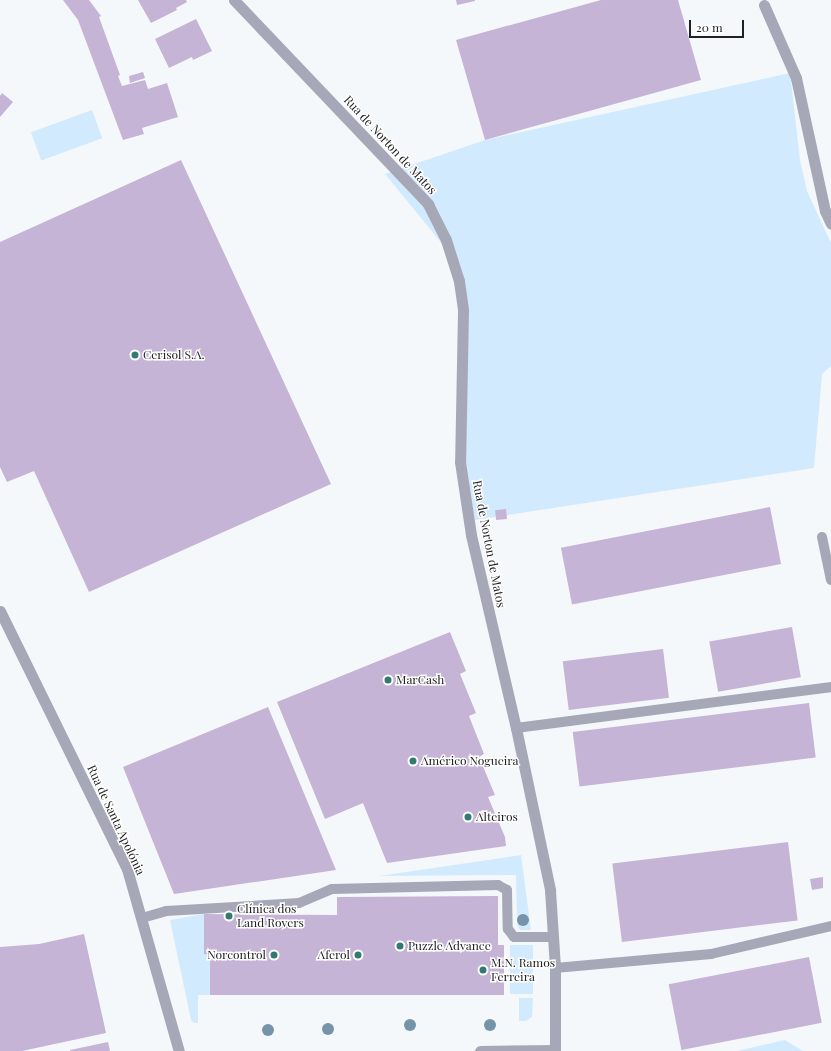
<!DOCTYPE html>
<meta charset="utf-8">
<style>
body{margin:0}
#map{position:relative;width:831px;height:1051px;overflow:hidden;background:#f5f8fa;font-family:"Playfair Display",serif}
div>[style]{position:absolute}
.green>*{inset:0;background:#d2eafd;transform-origin:0 0}
.building>*{inset:0;background:#c5b4d5;transform-origin:0 0}
.service>*{height:10px;margin:-5px;padding:0 5px;transform-origin:5px;border-radius:5px;background:#a7a8b7}
.minor>*{height:11px;margin:-5.5px;padding:0 5.5px;transform-origin:5.5px;border-radius:5.5px;background:#a7a8b7}
.tertiary>*{height:11px;margin:-5.5px;padding:0 5.5px;transform-origin:5.5px;border-radius:5.5px;background:#a7a8b7}
.trees>*{width:12px;height:12px;margin:-6px;border-radius:50%;background:#7694a9}
.dots>*{width:11px;height:11px;translate:-50% -50%;box-sizing:border-box;border:2px solid #fff;border-radius:50%}
span{translate:-50% -50%;white-space:nowrap;text-align:center;line-height:1.15;-webkit-text-stroke:3px #fff;paint-order:stroke}
.street-label{font-size:12px;color:#202122}
.poi-label{font-size:12px;color:#202122}
.left{translate:0 -50%;text-align:left}
.right{translate:-100% -50%;text-align:right}
.scale{position:absolute;left:689px;top:20px;width:55px;height:18px;box-sizing:border-box;border:2px solid #202122;border-top:0;padding-left:5px;font-size:12px;line-height:14px;white-space:nowrap;color:#202122;-webkit-text-stroke:3px #fff;paint-order:stroke}
</style>
<div id="map">
<div class="green">
<div style="clip-path:polygon(790px 73px,800px 160px,807px 191px,831px 243px,831px 366px,822px 374px,814px 468px,475px 520px,463px 471px,458px 304px,448px 251px,385px 174px,485px 140px)"></div>
<div style="left:92px;top:110px;width:30px;height:65px;rotate:70deg"></div>
<div style="clip-path:polygon(521px 855px,531px 930px,520px 930px,517px 924px,516px 875px,379px 876px)"></div>
<div style="clip-path:polygon(204px 914px,204px 954px,210px 954px,210px 995px,198px 995px,198px 1023px,194px 1023px,191px 1020px,170px 920px)"></div>
<div style="left:510px;top:945px;width:23px;height:49px"></div>
<div style="clip-path:polygon(519px 998px,533px 998px,532px 1017px,526px 1021px,519px 1021px)"></div>
<div style="clip-path:polygon(785px 1040px,803px 1051px,737px 1051px)"></div>
</div>
<div class="building">
<div style="clip-path:polygon(63px 0,89px 0,101px 16px,99px 17px,120px 75px,118px 76px,122px 86px,145px 80px,148px 89px,167px 83px,178px 117px,142px 128px,144px 134px,123px 140px,78px 20px)"></div>
<div style="clip-path:polygon(138px 0,186px 0,187px 2px,176px 8px,177px 10px,151px 23px)"></div>
<div style="clip-path:polygon(456px 0,475px 0,475px 1px,457px 5px)"></div>
<div style="clip-path:polygon(601px 0,678px 0,701px 80px,485px 140px,456px 40px)"></div>
<div style="clip-path:polygon(196px 19px,212px 51px,193px 60px,192px 57px,169px 68px,155px 39px)"></div>
<div style="clip-path:polygon(143px 72px,145px 78px,130px 83px,129px 76px)"></div>
<div style="clip-path:polygon(2px 93px,13px 102px,0 117px,0 96px)"></div>
<div style="clip-path:polygon(181px 160px,331px 484px,89px 592px,34px 471px,7px 482px,0 467px,0 242px)"></div>
<div style="left:770px;top:507px;width:58px;height:213px;rotate:79deg"></div>
<div style="left:506px;top:509px;width:10px;height:11px;rotate:84deg"></div>
<div style="left:792px;top:627px;width:51px;height:84px;rotate:80deg"></div>
<div style="clip-path:polygon(450px 632px,466px 671px,460px 674px,476px 713px,469px 716px,484px 754px,479px 757px,495px 795px,488px 797px,505px 837px,506px 846px,387px 863px,363px 803px,325px 819px,277px 702px)"></div>
<div style="left:663px;top:649px;width:49px;height:101px;rotate:83deg"></div>
<div style="left:809px;top:703px;width:55px;height:238px;rotate:83deg"></div>
<div style="clip-path:polygon(268px 707px,336px 870px,174px 894px,123px 767px)"></div>
<div style="left:788px;top:842px;width:79px;height:177px;rotate:83deg"></div>
<div style="clip-path:polygon(823px 877px,823px 888px,812px 890px,810px 879px)"></div>
<div style="clip-path:polygon(498px 896px,498px 945px,504px 945px,504px 995px,210px 995px,210px 954px,204px 954px,204px 914px,337px 915px,337px 897px)"></div>
<div style="clip-path:polygon(84px 934px,106px 1033px,22px 1051px,0 1051px,0 947px,39px 944px)"></div>
<div style="left:809px;top:957px;width:67px;height:143px;rotate:79deg"></div>
<div style="clip-path:polygon(108px 1042px,110px 1051px,70px 1051px,70px 1050px)"></div>
</div>
<div class="service">
<div style="left:822px;top:537px;width:44px;rotate:78.2deg"></div>
<div style="left:516px;top:728px;width:318px;rotate:-7.4deg"></div>
<div style="left:142px;top:918px;width:25px;rotate:-16deg"></div>
<div style="left:166px;top:911px;width:133px;rotate:-3.4deg"></div>
<div style="left:299px;top:903px;width:36px;rotate:-23deg"></div>
<div style="left:332px;top:889px;width:166px;rotate:-1.4deg"></div>
<div style="left:498px;top:885px;width:10px;rotate:29deg"></div>
<div style="left:507px;top:890px;width:39px;rotate:89deg"></div>
<div style="left:508px;top:929px;width:10px;rotate:53deg"></div>
<div style="left:514px;top:937px;width:39px"></div>
<div style="left:555px;top:968px;width:157px;rotate:-5.1deg"></div>
<div style="left:711px;top:954px;width:123px;rotate:-13.1deg"></div>
</div>
<div class="minor">
<div style="left:764px;top:5px;width:80px;rotate:66.3deg"></div>
<div style="left:796px;top:78px;width:136px;rotate:77.7deg"></div>
<div style="left:825px;top:211px;width:14px;rotate:65deg"></div>
<div style="left:0;top:611px;width:288px;rotate:63.8deg"></div>
<div style="left:127px;top:869px;width:189px;rotate:74.1deg"></div>
<div style="left:480px;top:1051px;width:75px;rotate:-0.8deg"></div>
</div>
<div class="tertiary">
<div style="left:234px;top:0;width:282px;rotate:46.4deg"></div>
<div style="left:428px;top:204px;width:40px;rotate:63.4deg"></div>
<div style="left:446px;top:240px;width:43px;rotate:72.4deg"></div>
<div style="left:459px;top:281px;width:30px;rotate:82deg"></div>
<div style="left:463px;top:311px;width:151px;rotate:91.1deg"></div>
<div style="left:460px;top:462px;width:74px;rotate:81.4deg"></div>
<div style="left:471px;top:535px;width:198px;rotate:76.9deg"></div>
<div style="left:516px;top:728px;width:166px;rotate:78.1deg"></div>
<div style="left:550px;top:890px;width:78px;rotate:86.3deg"></div>
<div style="left:555px;top:968px;width:83px;rotate:90deg"></div>
</div>
<div class="trees">
<div style="left:523px;top:920px"></div>
<div style="left:410px;top:1025px"></div>
<div style="left:490px;top:1025px"></div>
<div style="left:328px;top:1029px"></div>
<div style="left:268px;top:1030px"></div>
</div>
<div class="dots">
<div style="left:135px;top:355px;background:#327971"></div>
<div style="left:388px;top:680px;background:#327971"></div>
<div style="left:413px;top:761px;background:#327971"></div>
<div style="left:468px;top:817px;background:#327971"></div>
<div style="left:229px;top:916px;background:#327971"></div>
<div style="left:400px;top:946px;background:#327971"></div>
<div style="left:274px;top:955px;background:#327971"></div>
<div style="left:358px;top:955px;background:#327971"></div>
<div style="left:483px;top:970px;background:#327971"></div>
</div>
<div class="street-label">
<span style="left:390px;top:145px;rotate:47deg">Rua de Norton de Matos</span>
<span style="left:489px;top:544px;rotate:79deg">Rua de Norton de Matos</span>
<span style="left:116px;top:820px;rotate:65deg">Rua de Santa Apolónia</span>
</div>
<div class="poi-label">
<span class="left" style="left:143px;top:355px">Cerisol S.A.</span>
<span class="left" style="left:396px;top:680px">MarCash</span>
<span class="left" style="left:421px;top:761px">Américo Nogueira</span>
<span class="left" style="left:476px;top:817px">Alteiros</span>
<span class="left" style="left:237px;top:916px">Clínica dos<br>Land Rovers</span>
<span class="left" style="left:408px;top:946px">Puzzle Advance</span>
<span class="right" style="left:266px;top:955px">Norcontrol</span>
<span class="right" style="left:350px;top:955px">Aferol</span>
<span class="left" style="left:491px;top:970px">M.N. Ramos<br>Ferreira</span>
</div>
<div class="scale">20 m</div>
</div>
